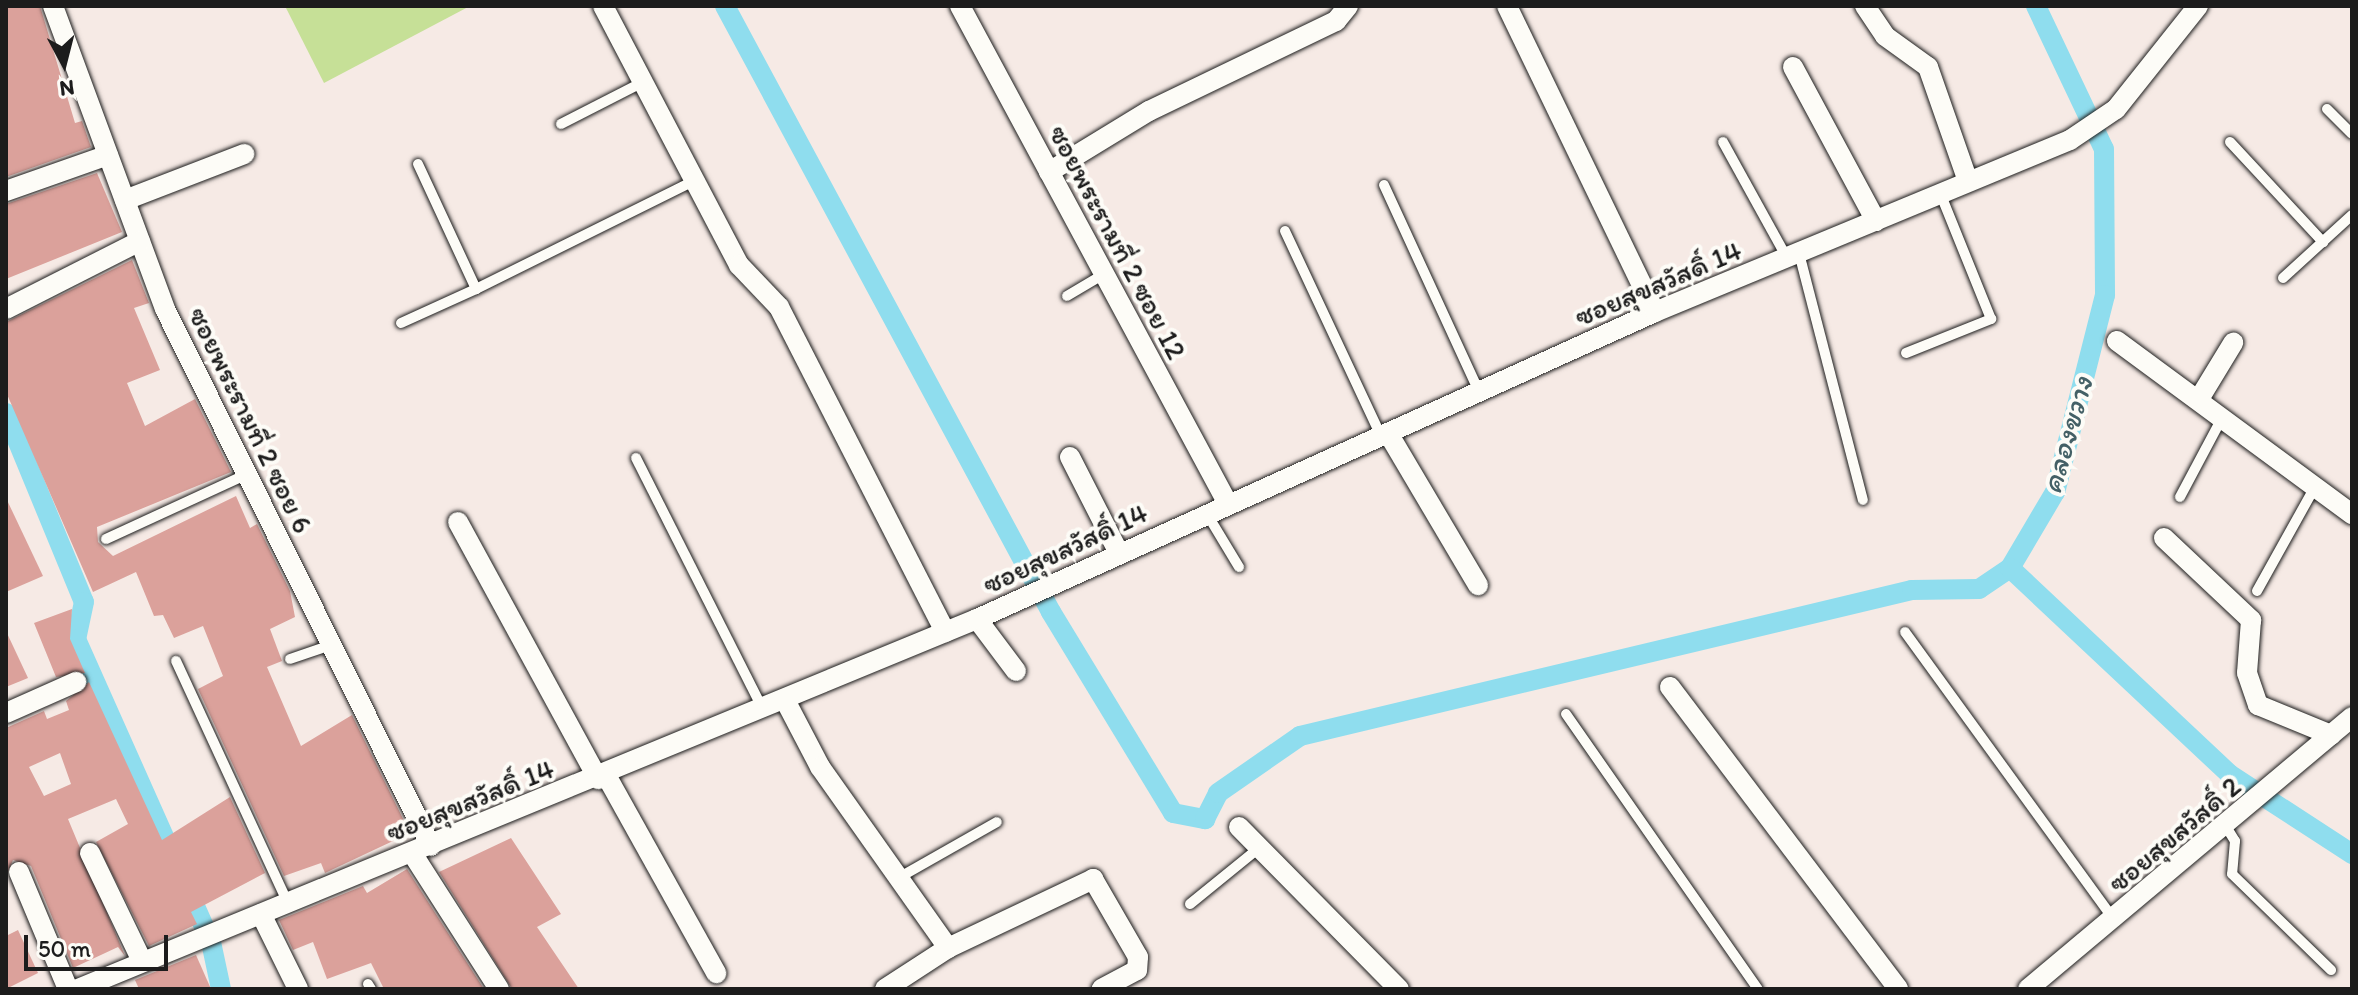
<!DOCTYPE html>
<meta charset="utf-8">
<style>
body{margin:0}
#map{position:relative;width:2358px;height:995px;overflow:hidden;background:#f6eae5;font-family:Itim,"Playpen Sans Thai",sans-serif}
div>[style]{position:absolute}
.green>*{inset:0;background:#c6e097}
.canal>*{height:20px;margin:-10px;padding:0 10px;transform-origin:10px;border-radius:10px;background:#8fddee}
.building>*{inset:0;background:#dba19b}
.roads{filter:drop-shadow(0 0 2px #1c1c1c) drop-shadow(0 0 2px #1c1c1c)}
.lane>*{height:10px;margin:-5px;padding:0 5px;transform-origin:5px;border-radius:5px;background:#fdfcf7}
.street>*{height:20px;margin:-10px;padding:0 10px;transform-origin:10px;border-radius:10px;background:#fdfcf7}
span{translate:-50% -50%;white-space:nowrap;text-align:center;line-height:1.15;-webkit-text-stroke:8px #fdfcf7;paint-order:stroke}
.street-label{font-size:28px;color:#1c1c1c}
.water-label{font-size:30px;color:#446066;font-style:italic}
.frame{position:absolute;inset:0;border:8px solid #1c1c1c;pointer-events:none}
.north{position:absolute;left:24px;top:24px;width:80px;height:80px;-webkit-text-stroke:6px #fdfcf7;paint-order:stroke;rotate:173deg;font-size:22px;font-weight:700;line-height:32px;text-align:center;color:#1c1c1c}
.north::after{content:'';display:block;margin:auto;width:28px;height:36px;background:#1c1c1c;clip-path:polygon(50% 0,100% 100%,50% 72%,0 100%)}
.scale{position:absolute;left:24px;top:935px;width:144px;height:36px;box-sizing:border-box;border:4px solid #1c1c1c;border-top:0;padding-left:10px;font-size:24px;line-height:28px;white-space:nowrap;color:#1c1c1c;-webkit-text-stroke:6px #fdfcf7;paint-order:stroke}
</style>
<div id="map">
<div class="green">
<div style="clip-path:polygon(285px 6px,470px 6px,324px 83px)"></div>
</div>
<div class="canal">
<div style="left:725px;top:6px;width:688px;rotate:61.72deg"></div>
<div style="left:1051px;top:612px;width:235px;rotate:58.7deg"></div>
<div style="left:1173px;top:813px;width:33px;rotate:11deg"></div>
<div style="left:1205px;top:819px;width:29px;rotate:-63deg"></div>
<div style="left:1218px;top:793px;width:100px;rotate:-34.8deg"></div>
<div style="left:1300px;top:736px;width:629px;rotate:-13.42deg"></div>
<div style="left:1912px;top:590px;width:67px;rotate:-0.9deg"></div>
<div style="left:1979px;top:589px;width:37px;rotate:-34deg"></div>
<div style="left:2036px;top:6px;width:158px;rotate:64.6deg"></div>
<div style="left:2104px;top:149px;width:146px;rotate:89.6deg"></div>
<div style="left:2105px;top:295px;width:203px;rotate:104.2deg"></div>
<div style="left:2055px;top:492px;width:88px;rotate:120.6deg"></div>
<div style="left:2010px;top:568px;width:301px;rotate:43.2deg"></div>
<div style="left:2229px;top:774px;width:147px;rotate:33deg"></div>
<div style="left:6px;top:413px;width:204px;rotate:67.6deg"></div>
<div style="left:84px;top:602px;width:38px;rotate:102deg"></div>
<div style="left:76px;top:639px;width:332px;rotate:66deg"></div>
<div style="left:211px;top:942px;width:48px;rotate:78deg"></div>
</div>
<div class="building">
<div style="clip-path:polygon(6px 6px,40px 6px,75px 123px,82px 121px,91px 147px,6px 177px)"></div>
<div style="clip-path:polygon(97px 173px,122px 232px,6px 279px,6px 204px)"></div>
<div style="clip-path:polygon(132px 260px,149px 303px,134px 308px,160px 370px,127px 383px,145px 426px,195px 399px,231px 472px,97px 527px,98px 542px,113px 556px,236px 496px,250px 528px,257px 524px,290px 591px,295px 617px,270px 629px,282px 661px,267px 667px,301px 746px,352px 715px,410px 833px,325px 873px,321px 863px,284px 876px,198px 689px,223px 676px,203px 626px,174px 638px,163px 615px,154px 616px,136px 572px,93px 592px,6px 392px,6px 322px)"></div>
<div style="clip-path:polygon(6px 498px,43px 576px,6px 592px)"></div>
<div style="clip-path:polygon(72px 609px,70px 639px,85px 673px,56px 677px,34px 623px)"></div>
<div style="clip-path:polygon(6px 631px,28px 678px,6px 687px)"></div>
<div style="clip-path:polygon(evenodd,89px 682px,162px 840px,230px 797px,265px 873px,191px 912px,197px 924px,149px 946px,96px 842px,128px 824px,116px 799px,68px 819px,125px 956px,118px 947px,73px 968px,31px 866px,13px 860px,6px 877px,6px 728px,44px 711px,47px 719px,69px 710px,66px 701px,89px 682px,60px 753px,71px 784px,44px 796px,29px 767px,60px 753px)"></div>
<div style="clip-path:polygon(511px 838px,561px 914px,537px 927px,579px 989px,512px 989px,439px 872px)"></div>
<div style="clip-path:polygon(407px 869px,484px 989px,384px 989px,371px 963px,327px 979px,313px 942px,293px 950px,279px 920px,363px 886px,367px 893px)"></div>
<div style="clip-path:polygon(18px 930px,38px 973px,6px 989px,6px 936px)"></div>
<div style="clip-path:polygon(196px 955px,211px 989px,139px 989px,135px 980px)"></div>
</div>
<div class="roads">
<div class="lane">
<div style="left:2327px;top:109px;width:35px;rotate:45deg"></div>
<div style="left:561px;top:124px;width:90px;rotate:-27.1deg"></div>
<div style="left:1723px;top:142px;width:132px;rotate:61.1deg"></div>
<div style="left:2230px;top:142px;width:137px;rotate:47.1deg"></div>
<div style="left:418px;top:164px;width:138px;rotate:65.1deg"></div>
<div style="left:476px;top:289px;width:243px;rotate:-26.4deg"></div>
<div style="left:1384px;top:185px;width:228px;rotate:65.3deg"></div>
<div style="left:1285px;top:231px;width:226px;rotate:64.9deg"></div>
<div style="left:1799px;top:253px;width:255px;rotate:75.5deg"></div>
<div style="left:2283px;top:278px;width:93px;rotate:-42.4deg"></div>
<div style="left:1067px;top:296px;width:43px;rotate:-30.7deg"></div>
<div style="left:401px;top:323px;width:82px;rotate:-24.4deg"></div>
<div style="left:1906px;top:353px;width:92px;rotate:-21.8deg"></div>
<div style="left:1991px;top:319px;width:136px;rotate:-112deg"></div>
<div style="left:636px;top:458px;width:281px;rotate:63.2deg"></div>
<div style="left:2180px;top:497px;width:89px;rotate:-62deg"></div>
<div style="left:1207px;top:514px;width:62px;rotate:58.9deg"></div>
<div style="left:106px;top:539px;width:155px;rotate:-24.7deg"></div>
<div style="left:2257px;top:591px;width:121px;rotate:-60.9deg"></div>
<div style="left:1905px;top:632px;width:354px;rotate:54deg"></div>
<div style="left:290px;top:659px;width:43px;rotate:-18.9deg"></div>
<div style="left:176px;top:661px;width:267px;rotate:65.2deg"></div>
<div style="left:1566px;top:714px;width:335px;rotate:55.1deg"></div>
<div style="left:2225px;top:825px;width:19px;rotate:58deg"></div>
<div style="left:2235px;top:841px;width:33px;rotate:95deg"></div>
<div style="left:2232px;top:874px;width:138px;rotate:44.1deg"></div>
<div style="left:902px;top:876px;width:109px;rotate:-29.6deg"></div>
<div style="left:1190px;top:904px;width:89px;rotate:-39.1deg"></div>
<div style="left:368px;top:984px;width:6px;rotate:59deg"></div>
</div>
<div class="street">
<div style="left:53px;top:6px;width:323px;rotate:69.7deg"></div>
<div style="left:165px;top:309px;width:599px;rotate:63.65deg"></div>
<div style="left:603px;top:6px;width:293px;rotate:62.3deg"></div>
<div style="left:739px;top:265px;width:58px;rotate:46.4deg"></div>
<div style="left:779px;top:307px;width:365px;rotate:62.9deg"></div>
<div style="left:960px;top:6px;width:566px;rotate:61.71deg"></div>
<div style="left:1507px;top:6px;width:340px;rotate:64.2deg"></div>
<div style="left:1865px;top:6px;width:36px;rotate:56deg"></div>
<div style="left:1885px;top:36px;width:53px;rotate:35.8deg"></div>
<div style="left:1928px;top:67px;width:121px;rotate:70.7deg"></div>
<div style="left:1793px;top:67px;width:175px;rotate:61.7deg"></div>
<div style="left:1049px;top:172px;width:117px;rotate:-31.4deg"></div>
<div style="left:1149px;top:111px;width:208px;rotate:-25.7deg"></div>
<div style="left:1336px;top:21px;width:19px;rotate:-51deg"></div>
<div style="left:6px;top:191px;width:108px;rotate:-19.4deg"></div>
<div style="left:125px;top:200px;width:128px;rotate:-21.1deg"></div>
<div style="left:6px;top:309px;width:150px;rotate:-26.9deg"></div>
<div style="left:2117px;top:341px;width:292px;rotate:36.4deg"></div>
<div style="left:2199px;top:399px;width:66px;rotate:-58.7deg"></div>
<div style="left:1388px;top:433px;width:177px;rotate:59.4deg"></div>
<div style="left:1070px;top:457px;width:108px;rotate:63deg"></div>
<div style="left:458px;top:522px;width:293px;rotate:61.4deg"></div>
<div style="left:2164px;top:538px;width:120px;rotate:43.3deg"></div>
<div style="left:2251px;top:620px;width:53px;rotate:94.3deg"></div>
<div style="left:2247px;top:673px;width:34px;rotate:71deg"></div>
<div style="left:2258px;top:705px;width:79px;rotate:22.3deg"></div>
<div style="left:977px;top:619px;width:65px;rotate:53.1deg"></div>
<div style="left:1670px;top:687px;width:378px;rotate:52.9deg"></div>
<div style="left:785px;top:700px;width:76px;rotate:62.4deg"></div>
<div style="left:820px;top:767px;width:222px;rotate:54.7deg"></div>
<div style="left:6px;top:713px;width:77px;rotate:-23.9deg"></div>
<div style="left:606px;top:775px;width:227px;rotate:60.9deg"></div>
<div style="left:1239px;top:827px;width:228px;rotate:45.4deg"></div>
<div style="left:90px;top:853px;width:120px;rotate:64.3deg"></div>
<div style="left:412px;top:853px;width:161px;rotate:57.4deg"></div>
<div style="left:19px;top:872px;width:127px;rotate:67.3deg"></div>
<div style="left:261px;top:914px;width:84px;rotate:63.7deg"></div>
<div style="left:78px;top:989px;width:972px;rotate:-22.37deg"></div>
<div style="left:977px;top:619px;width:744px;rotate:-24.36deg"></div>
<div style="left:1655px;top:312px;width:449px;rotate:-22.5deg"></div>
<div style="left:2070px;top:140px;width:55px;rotate:-34deg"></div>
<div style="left:2116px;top:109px;width:132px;rotate:-51.5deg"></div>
<div style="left:885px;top:989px;width:75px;rotate:-33.1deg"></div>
<div style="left:948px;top:948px;width:161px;rotate:-25.4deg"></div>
<div style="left:1093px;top:879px;width:90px;rotate:60deg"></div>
<div style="left:1138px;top:957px;width:13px;rotate:94deg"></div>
<div style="left:1137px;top:970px;width:40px;rotate:152deg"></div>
<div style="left:2028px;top:989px;width:423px;rotate:-40deg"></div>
</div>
</div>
<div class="street-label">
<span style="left:1118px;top:242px;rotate:62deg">ซอยพระรามที่ 2 ซอย 12</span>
<span style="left:1658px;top:283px;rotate:-23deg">ซอยสุขสวัสดิ์ 14</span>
<span style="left:251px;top:420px;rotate:64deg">ซอยพระรามที่ 2 ซอย 6</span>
<span style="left:1065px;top:548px;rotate:-25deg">ซอยสุขสวัสดิ์ 14</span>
<span style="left:470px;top:800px;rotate:-22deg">ซอยสุขสวัสดิ์ 14</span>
<span style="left:2174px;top:834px;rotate:-40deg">ซอยสุขสวัสดิ์ 2</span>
</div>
<div class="water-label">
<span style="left:2067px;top:435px;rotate:-74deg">คลองขวาง</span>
</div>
<div class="frame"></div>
<div class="north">N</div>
<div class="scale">50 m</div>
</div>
